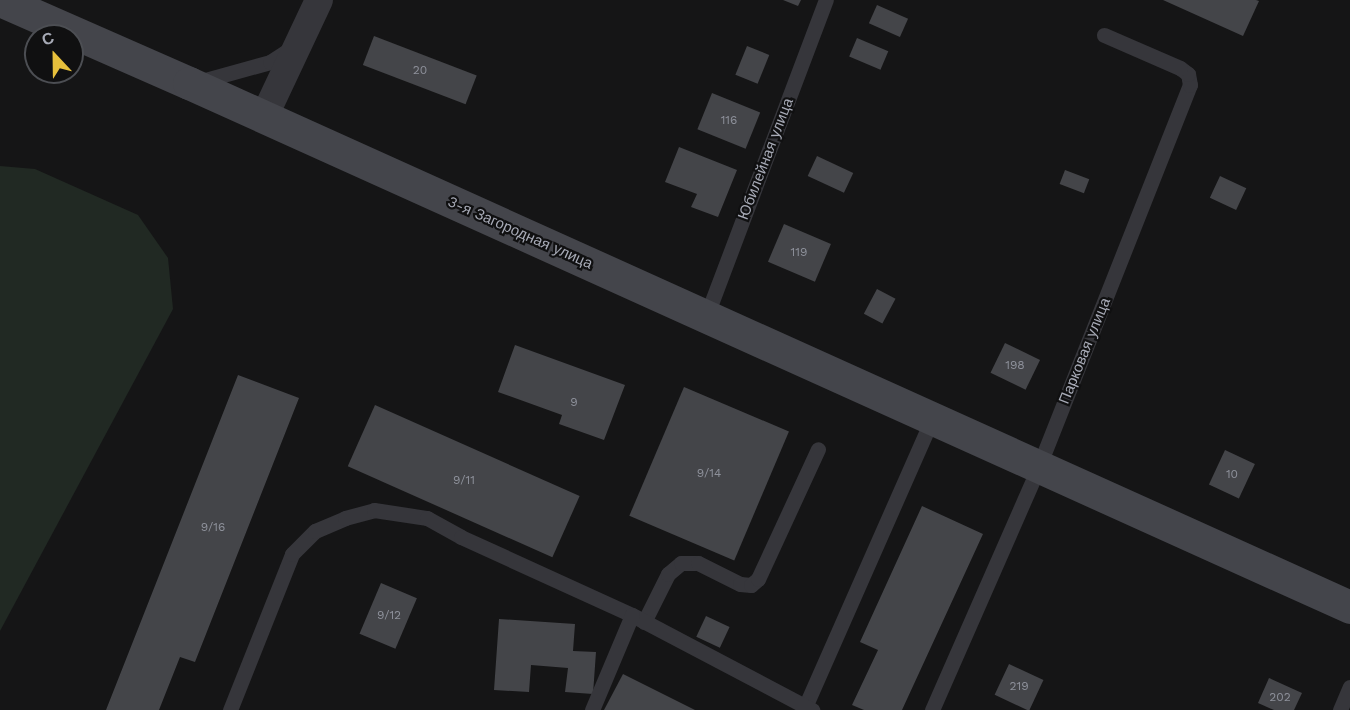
<!DOCTYPE html>
<meta charset="utf-8">
<style>
body{margin:0}
#map{position:relative;width:1350px;height:710px;overflow:hidden;background:#151516;font-family:"Work Sans",sans-serif}
div>[style]{position:absolute}
.green>*{inset:0;background:#212923}
.building>*{inset:0;background:#444549;transform-origin:0 0}
.service>*{height:15px;margin:-7.5px;padding:0 7.5px;transform-origin:7.5px;border-radius:7.5px;background:#36363b}
.minor>*{height:28px;margin:-14px;padding:0 14px;transform-origin:14px;border-radius:14px;background:#36363b}
.secondary>*{height:33px;margin:-16.5px;padding:0 16.5px;transform-origin:16.5px;border-radius:16.5px;background:#44454b}
span{translate:-50% -50%;white-space:nowrap;text-align:center;line-height:1.15;-webkit-text-stroke:4.5px #101011;paint-order:stroke}
.number-label{font-size:12px;color:#8e919b}
.number-label span{-webkit-text-stroke-width:0}
.street-label{font-size:15px;color:#a7aab6}
.north{position:absolute;left:24px;top:24px;width:60px;height:60px;box-sizing:border-box;background:#101011;border:2px solid #4c4e53;border-radius:50%;rotate:338deg;font-size:16px;font-weight:700;line-height:24px;text-align:center;color:#a7aab6}
.north::after{content:'';display:block;margin:auto;width:21px;height:27px;background:#e7c03c;clip-path:polygon(50% 0,100% 100%,50% 72%,0 100%)}
</style>
<div id="map">
<div class="green">
<div style="clip-path:polygon(0 166px,35px 169px,138px 215px,168px 258px,173px 309px,0 631px)"></div>
</div>
<div class="building">
<div style="clip-path:polygon(783px 0,801px 0,798px 6px)"></div>
<div style="clip-path:polygon(1163px 0,1256px 0,1259px 1px,1243px 36px)"></div>
<div style="left:877px;top:5px;width:34px;height:20px;rotate:24deg"></div>
<div style="left:374px;top:36px;width:110px;height:31px;rotate:21deg"></div>
<div style="left:857px;top:38px;width:34px;height:20px;rotate:23deg"></div>
<div style="left:747px;top:46px;width:24px;height:31px;rotate:22deg"></div>
<div style="left:712px;top:93px;width:52px;height:39px;rotate:22deg"></div>
<div style="clip-path:polygon(679px 147px,737px 170px,718px 217px,691px 207px,697px 194px,665px 182px)"></div>
<div style="left:817px;top:156px;width:40px;height:22px;rotate:25deg"></div>
<div style="left:1065px;top:170px;width:26px;height:15px;rotate:21deg"></div>
<div style="left:1220px;top:176px;width:29px;height:24px;rotate:25deg"></div>
<div style="left:784px;top:224px;width:51px;height:41px;rotate:23deg"></div>
<div style="left:877px;top:289px;width:21px;height:28px;rotate:28deg"></div>
<div style="left:1005px;top:343px;width:39px;height:33px;rotate:26deg"></div>
<div style="clip-path:polygon(515px 345px,625px 385px,604px 440px,559px 424px,562px 415px,498px 392px)"></div>
<div style="clip-path:polygon(238px 375px,299px 398px,195px 662px,180px 657px,159px 710px,106px 710px)"></div>
<div style="left:684px;top:387px;width:114px;height:140px;rotate:23deg"></div>
<div style="left:375px;top:405px;width:224px;height:67px;rotate:24deg"></div>
<div style="left:1225px;top:450px;width:33px;height:38px;rotate:25deg"></div>
<div style="clip-path:polygon(922px 506px,983px 534px,902px 710px,864px 710px,852px 705px,878px 650px,860px 642px)"></div>
<div style="left:381px;top:583px;width:39px;height:55px;rotate:23deg"></div>
<div style="left:706px;top:616px;width:26px;height:23px;rotate:25deg"></div>
<div style="clip-path:polygon(499px 619px,575px 624px,573px 651px,596px 652px,593px 694px,565px 692px,568px 668px,531px 665px,529px 692px,494px 690px)"></div>
<div style="left:1009px;top:664px;width:38px;height:34px;rotate:25deg"></div>
<div style="clip-path:polygon(623px 674px,695px 710px,604px 710px)"></div>
<div style="clip-path:polygon(1269px 678px,1302px 693px,1294px 710px,1274px 710px,1258px 703px)"></div>
</div>
<div class="service">
<div style="left:198px;top:82px;width:75px;rotate:-15.5deg"></div>
<div style="left:270px;top:62px;width:27px;rotate:-33deg"></div>
<div style="left:706px;top:317px;width:339px;rotate:-69.3deg"></div>
<div style="left:644px;top:622px;width:54px;rotate:-63.4deg"></div>
<div style="left:668px;top:574px;width:17px;rotate:-40deg"></div>
<div style="left:681px;top:563px;width:17px"></div>
<div style="left:698px;top:563px;width:47px;rotate:26.6deg"></div>
<div style="left:740px;top:584px;width:11px;rotate:5deg"></div>
<div style="left:751px;top:585px;width:9px;rotate:-41deg"></div>
<div style="left:758px;top:579px;width:143px;rotate:-65.2deg"></div>
<div style="left:805px;top:707px;width:317px;rotate:-66.2deg"></div>
<div style="left:230px;top:710px;width:168px;rotate:-68.3deg"></div>
<div style="left:292px;top:554px;width:33px;rotate:-45deg"></div>
<div style="left:315px;top:531px;width:33px;rotate:-23deg"></div>
<div style="left:345px;top:518px;width:30px;rotate:-15deg"></div>
<div style="left:374px;top:510px;width:54px;rotate:8.6deg"></div>
<div style="left:427px;top:518px;width:39px;rotate:29deg"></div>
<div style="left:461px;top:537px;width:188px;rotate:24.5deg"></div>
<div style="left:632px;top:615px;width:204px;rotate:27.8deg"></div>
<div style="left:592px;top:710px;width:103px;rotate:-67.2deg"></div>
<div style="left:932px;top:710px;width:266px;rotate:-66.3deg"></div>
<div style="left:1039px;top:466px;width:410px;rotate:-68.4deg"></div>
<div style="left:1190px;top:85px;width:11px;rotate:-100deg"></div>
<div style="left:1188px;top:74px;width:10px;rotate:-143deg"></div>
<div style="left:1180px;top:68px;width:83px;rotate:-156.5deg"></div>
<div style="left:1340px;top:710px;width:25px;rotate:-67deg"></div>
</div>
<div class="minor">
<div style="left:264px;top:117px;width:129px;rotate:-64.8deg"></div>
</div>
<div class="secondary">
<div style="left:0;top:0;width:206px;rotate:23.7deg"></div>
<div style="left:189px;top:83px;width:1274px;rotate:24.29deg"></div>
</div>
<div class="number-label">
<span style="left:420px;top:71px">20</span>
<span style="left:729px;top:121px">116</span>
<span style="left:799px;top:253px">119</span>
<span style="left:1015px;top:366px">198</span>
<span style="left:574px;top:403px">9</span>
<span style="left:709px;top:474px">9/14</span>
<span style="left:1232px;top:475px">10</span>
<span style="left:464px;top:481px">9/11</span>
<span style="left:213px;top:528px">9/16</span>
<span style="left:389px;top:616px">9/12</span>
<span style="left:1019px;top:687px">219</span>
<span style="left:1280px;top:698px">202</span>
</div>
<div class="street-label">
<span style="left:766px;top:159px;rotate:-69deg">Юбилейная улица</span>
<span style="left:520px;top:233px;rotate:24deg">3-я Загородная улица</span>
<span style="left:1085px;top:351px;rotate:-68deg">Парковая улица</span>
</div>
<div class="north">С</div>
</div>
